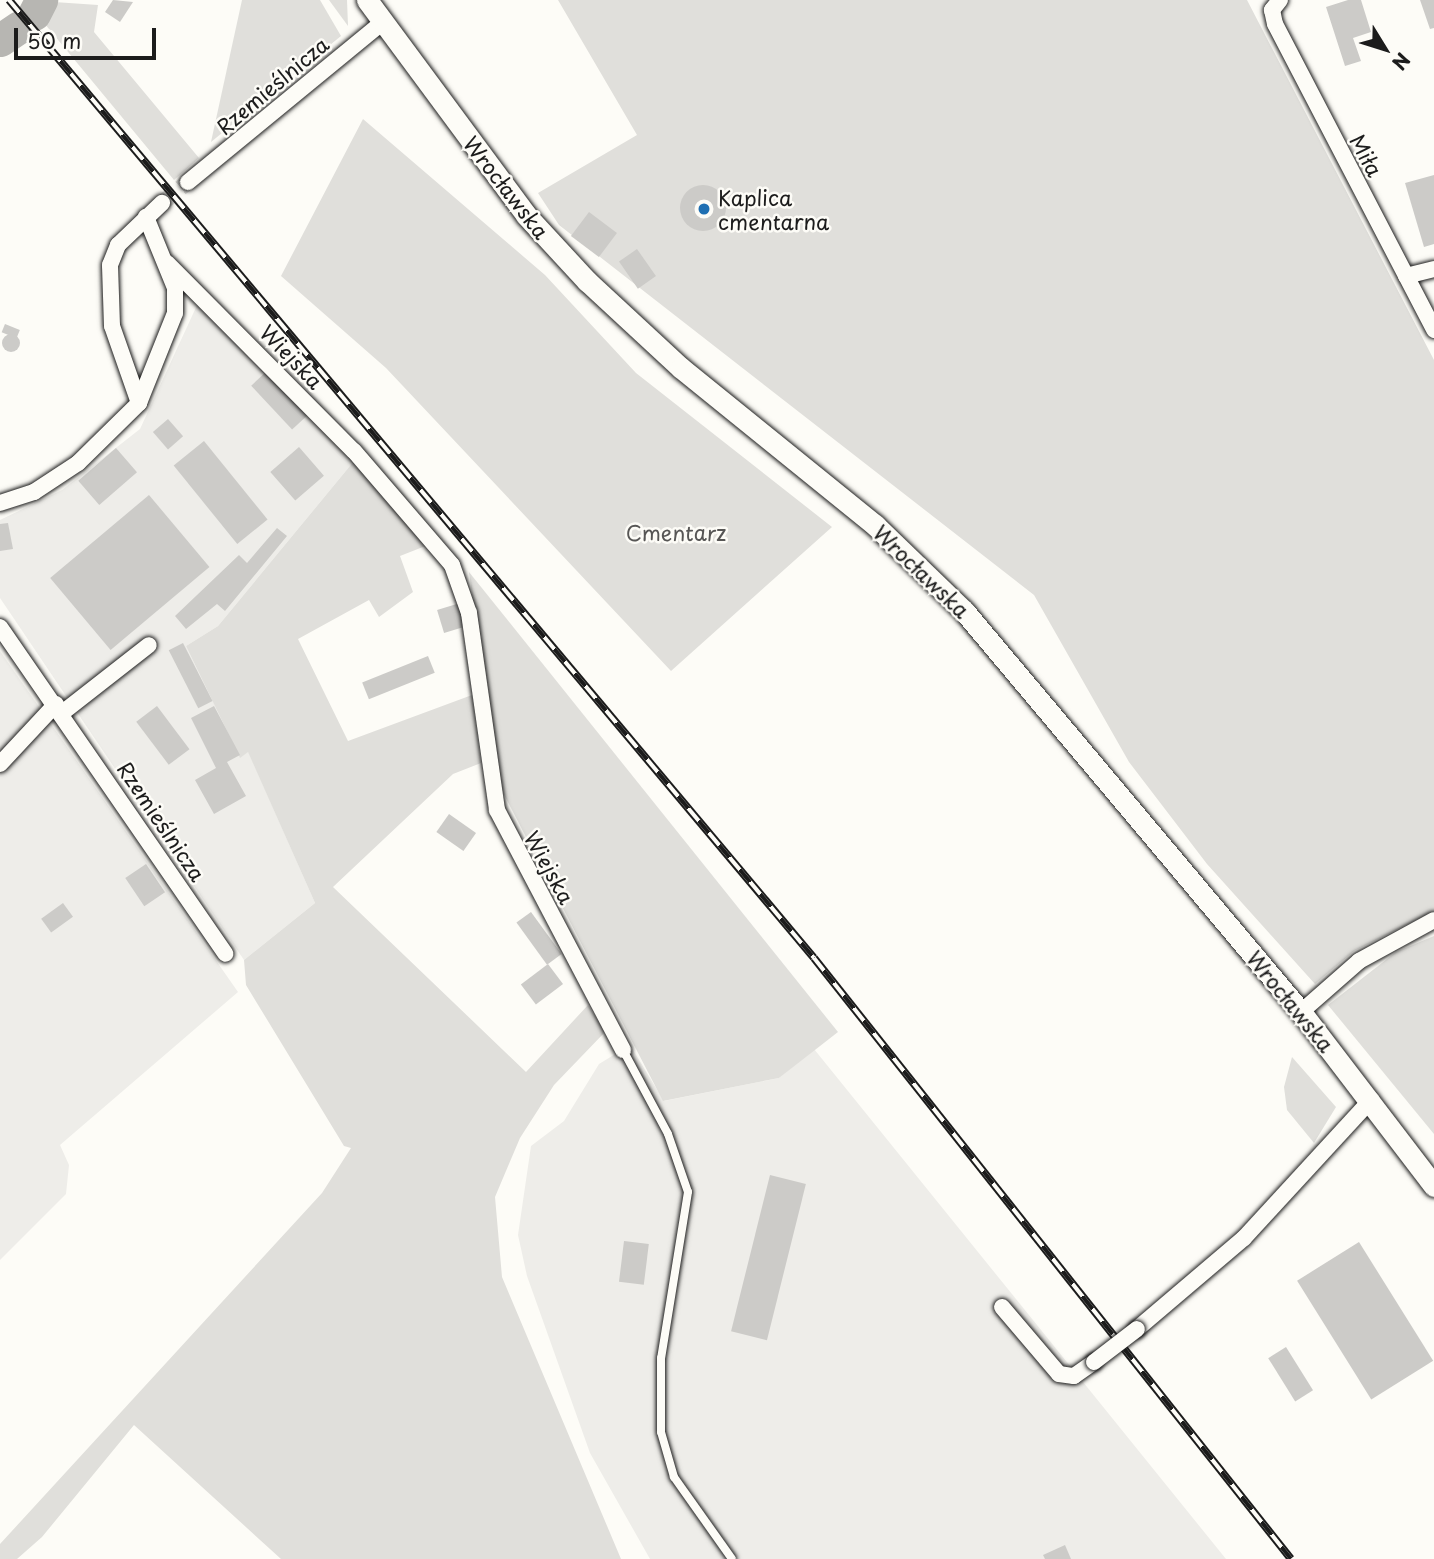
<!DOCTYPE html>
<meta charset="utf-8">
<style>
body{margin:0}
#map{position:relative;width:1434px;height:1559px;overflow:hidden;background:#fdfcf7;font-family:"Playpen Sans",sans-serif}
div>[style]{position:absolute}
.built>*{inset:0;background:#eeede9}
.green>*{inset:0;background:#e0dfdb}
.river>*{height:33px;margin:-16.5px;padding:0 16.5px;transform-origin:16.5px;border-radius:16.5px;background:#b7b6b2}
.building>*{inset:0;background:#cccbc8;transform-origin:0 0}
.round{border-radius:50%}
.street-tunnel>*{height:16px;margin-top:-8px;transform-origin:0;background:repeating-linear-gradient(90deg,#dbdad6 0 16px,transparent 0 24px)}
.roads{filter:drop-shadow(0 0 2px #1c1c1c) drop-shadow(0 0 2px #1c1c1c)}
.lane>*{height:8px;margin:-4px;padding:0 4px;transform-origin:4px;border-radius:4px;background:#fdfcf7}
.street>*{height:16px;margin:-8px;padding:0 8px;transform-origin:8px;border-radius:8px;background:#fdfcf7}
.secondary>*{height:21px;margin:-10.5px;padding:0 10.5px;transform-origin:10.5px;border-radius:10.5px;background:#fdfcf7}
.rail>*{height:8px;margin-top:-4px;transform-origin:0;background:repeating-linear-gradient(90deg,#fdfcf7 0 16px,#1c1c1c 0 32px);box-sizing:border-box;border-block:2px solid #1c1c1c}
.bridges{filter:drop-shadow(0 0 2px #1c1c1c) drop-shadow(0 0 2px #1c1c1c)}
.street-bridge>*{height:16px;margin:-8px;padding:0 8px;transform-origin:8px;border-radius:8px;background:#fdfcf7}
.dots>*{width:19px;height:19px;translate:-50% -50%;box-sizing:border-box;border:4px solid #fdfcf7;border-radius:50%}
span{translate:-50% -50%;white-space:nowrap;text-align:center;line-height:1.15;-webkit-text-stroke:5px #fdfcf7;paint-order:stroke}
.street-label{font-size:21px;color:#1c1c1c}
.poi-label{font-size:21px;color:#1c1c1c}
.left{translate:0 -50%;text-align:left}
.park-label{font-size:21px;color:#575655}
.north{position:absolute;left:1350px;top:14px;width:70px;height:70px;-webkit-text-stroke:5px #fdfcf7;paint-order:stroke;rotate:128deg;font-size:19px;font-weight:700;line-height:28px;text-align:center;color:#1c1c1c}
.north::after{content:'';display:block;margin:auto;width:24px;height:32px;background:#1c1c1c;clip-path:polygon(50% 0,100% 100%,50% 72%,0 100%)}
.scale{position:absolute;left:14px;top:28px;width:142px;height:32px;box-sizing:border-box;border:4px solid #1c1c1c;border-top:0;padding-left:9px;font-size:21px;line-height:24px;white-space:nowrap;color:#1c1c1c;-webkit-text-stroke:5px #fdfcf7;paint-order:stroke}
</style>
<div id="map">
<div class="built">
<div style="clip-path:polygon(198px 303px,354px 461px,218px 626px,186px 646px,240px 757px,248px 751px,315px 903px,244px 960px,0 598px,0 520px,62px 490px,140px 429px)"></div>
<div style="clip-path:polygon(0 651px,238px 992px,60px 1145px,69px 1165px,66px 1194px,0 1260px)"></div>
<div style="clip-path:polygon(630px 1045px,664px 1101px,779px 1078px,814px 1049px,1226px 1559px,650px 1559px,590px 1453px,527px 1276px,518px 1235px,531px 1146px,564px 1121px,599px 1064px)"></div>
</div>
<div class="green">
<div style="clip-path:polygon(25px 0,98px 5px,94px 32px,199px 158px,174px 180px)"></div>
<div style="clip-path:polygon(242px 0,320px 0,341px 36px,211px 142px)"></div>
<div style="clip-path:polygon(329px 0,347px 0,348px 26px)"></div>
<div style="clip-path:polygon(558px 0,1247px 0,1434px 360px,1434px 911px,1354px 951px,1315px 984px,1207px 864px,1129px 762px,1034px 595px,559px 225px,538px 193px,637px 135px)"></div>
<div style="clip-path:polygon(363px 119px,545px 275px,636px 373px,832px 527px,671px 671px,386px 368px,281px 276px)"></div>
<div style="clip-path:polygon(354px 461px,428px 545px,400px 556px,413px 592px,379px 617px,369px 600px,298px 639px,348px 741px,472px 695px,481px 763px,453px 774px,333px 887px,526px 1072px,588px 1005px,605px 1032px,554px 1085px,520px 1138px,495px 1197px,502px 1277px,621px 1559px,281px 1559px,134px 1425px,42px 1537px,17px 1559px,0 1559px,0 1544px,322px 1193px,351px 1148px,344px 1146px,246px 985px,244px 960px,315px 903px,248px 752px,240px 758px,186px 646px,218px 626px)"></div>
<div style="clip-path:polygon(469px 572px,838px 1032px,779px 1078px,663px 1101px,497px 781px)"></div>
<div style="clip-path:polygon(1434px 936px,1434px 1134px,1328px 1005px,1396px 952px)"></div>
<div style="clip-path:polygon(1292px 1057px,1336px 1107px,1314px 1143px,1287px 1110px,1284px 1087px)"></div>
</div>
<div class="river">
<div style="left:34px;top:14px;width:16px;rotate:-63deg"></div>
<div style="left:0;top:40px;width:23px;rotate:-34deg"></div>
</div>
<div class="building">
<div style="clip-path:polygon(113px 0,133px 2px,120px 22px,105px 12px)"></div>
<div style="clip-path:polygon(1348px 0,1361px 0,1371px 32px,1353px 38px,1361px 61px,1345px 66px,1326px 7px)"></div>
<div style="clip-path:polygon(1420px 0,1434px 0,1434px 28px,1430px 29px)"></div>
<div style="clip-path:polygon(1434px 175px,1434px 244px,1424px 247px,1405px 183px)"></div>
<div class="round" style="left:680px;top:185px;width:46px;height:46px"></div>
<div style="left:589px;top:212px;width:35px;height:30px;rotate:37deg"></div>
<div style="left:637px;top:249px;width:33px;height:22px;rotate:55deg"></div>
<div style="left:5px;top:324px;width:16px;height:9px;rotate:22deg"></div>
<div class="round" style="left:2px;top:334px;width:18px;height:18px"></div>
<div style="left:268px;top:370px;width:60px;height:23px;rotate:47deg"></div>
<div style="left:168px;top:419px;width:23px;height:20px;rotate:49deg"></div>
<div style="left:204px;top:441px;width:101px;height:39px;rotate:51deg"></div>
<div style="left:299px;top:447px;width:38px;height:38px;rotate:49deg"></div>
<div style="left:116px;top:448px;width:32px;height:50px;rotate:49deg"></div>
<div style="left:149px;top:495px;width:94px;height:129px;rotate:50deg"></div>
<div style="clip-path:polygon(8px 523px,13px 549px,0 551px,0 524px)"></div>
<div style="clip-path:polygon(277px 528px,287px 536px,225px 611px,217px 604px,186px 629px,175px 616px,239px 555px,247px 563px)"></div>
<div style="left:460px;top:603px;width:24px;height:24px;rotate:73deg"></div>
<div style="left:183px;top:643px;width:65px;height:16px;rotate:63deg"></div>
<div style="left:428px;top:656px;width:18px;height:71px;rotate:68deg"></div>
<div style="left:157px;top:706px;width:54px;height:26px;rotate:53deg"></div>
<div style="clip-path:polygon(214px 706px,240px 755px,227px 762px,246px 796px,214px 814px,195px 780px,216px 768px,191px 718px)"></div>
<div style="left:449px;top:814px;width:33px;height:22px;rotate:35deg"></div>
<div style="left:146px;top:864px;width:34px;height:25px;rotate:56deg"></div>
<div style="left:63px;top:903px;width:17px;height:27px;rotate:54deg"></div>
<div style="left:531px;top:912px;width:52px;height:18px;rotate:54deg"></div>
<div style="left:548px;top:964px;width:25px;height:34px;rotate:53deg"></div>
<div style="left:770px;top:1175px;width:37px;height:161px;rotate:14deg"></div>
<div style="left:624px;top:1241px;width:25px;height:41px;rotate:7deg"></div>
<div style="left:1359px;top:1242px;width:140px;height:73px;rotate:58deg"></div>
<div style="left:1286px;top:1347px;width:51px;height:21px;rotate:58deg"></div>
<div style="clip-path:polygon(1065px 1545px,1071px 1559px,1045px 1559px,1043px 1555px)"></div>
</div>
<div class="street-tunnel">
<div style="left:162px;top:203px;width:33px;rotate:-39deg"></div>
</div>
<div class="roads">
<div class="lane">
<div style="left:623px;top:1050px;width:95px;rotate:61.8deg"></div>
<div style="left:668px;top:1134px;width:61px;rotate:71deg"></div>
<div style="left:688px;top:1192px;width:168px;rotate:99.2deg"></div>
<div style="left:661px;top:1358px;width:74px;rotate:90deg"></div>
<div style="left:661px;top:1432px;width:47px;rotate:73.9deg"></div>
<div style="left:674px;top:1477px;width:100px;rotate:54.7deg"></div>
</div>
<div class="street">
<div style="left:1280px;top:0;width:13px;rotate:129deg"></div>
<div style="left:1272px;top:10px;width:14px;rotate:78deg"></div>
<div style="left:1275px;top:24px;width:345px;rotate:62.5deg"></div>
<div style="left:188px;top:182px;width:252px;rotate:-39.4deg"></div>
<div style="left:167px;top:263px;width:265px;rotate:45.2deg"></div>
<div style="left:354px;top:451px;width:150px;rotate:49.3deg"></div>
<div style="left:452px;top:565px;width:51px;rotate:70.5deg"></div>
<div style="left:469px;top:613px;width:199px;rotate:81.9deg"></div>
<div style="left:497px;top:810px;width:271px;rotate:62.3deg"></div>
<div style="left:1406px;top:276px;width:29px;rotate:-14deg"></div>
<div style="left:139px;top:403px;width:82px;rotate:-109.3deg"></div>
<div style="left:112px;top:326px;width:61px;rotate:-91.9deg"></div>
<div style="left:110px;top:265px;width:22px;rotate:-68deg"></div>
<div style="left:118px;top:245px;width:61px;rotate:-43.7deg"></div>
<div style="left:0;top:503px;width:36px;rotate:-18deg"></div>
<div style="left:34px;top:492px;width:53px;rotate:-33.4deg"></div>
<div style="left:78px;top:463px;width:86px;rotate:-44.5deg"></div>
<div style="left:139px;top:403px;width:97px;rotate:-68.2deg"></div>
<div style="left:175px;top:313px;width:25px;rotate:-90deg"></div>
<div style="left:175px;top:288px;width:77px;rotate:-112.2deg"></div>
<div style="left:0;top:627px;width:397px;rotate:55.4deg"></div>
<div style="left:62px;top:713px;width:110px;rotate:-38deg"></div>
<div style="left:0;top:764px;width:82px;rotate:-47deg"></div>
<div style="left:1301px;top:1012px;width:77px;rotate:-41.3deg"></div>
<div style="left:1359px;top:961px;width:85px;rotate:-28.7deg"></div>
<div style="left:1002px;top:1307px;width:88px;rotate:49.6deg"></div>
<div style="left:1059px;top:1374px;width:15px;rotate:8deg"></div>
<div style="left:1074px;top:1376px;width:24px;rotate:-35deg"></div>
<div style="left:1137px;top:1329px;width:140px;rotate:-40.4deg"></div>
<div style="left:1244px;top:1238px;width:188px;rotate:-47.4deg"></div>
</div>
<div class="secondary">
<div style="left:367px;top:0;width:267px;rotate:53.5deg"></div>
<div style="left:526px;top:215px;width:90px;rotate:47.3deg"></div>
<div style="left:587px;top:281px;width:128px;rotate:42.8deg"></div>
<div style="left:681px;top:368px;width:250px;rotate:39deg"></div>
<div style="left:875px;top:525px;width:124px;rotate:44deg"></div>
<div style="left:964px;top:611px;width:524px;rotate:49.96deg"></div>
<div style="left:1301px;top:1012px;width:219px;rotate:52.6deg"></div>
</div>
</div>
<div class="rail">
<div style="left:9px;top:0;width:1251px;rotate:49.96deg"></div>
<div style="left:814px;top:958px;width:767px;rotate:51.56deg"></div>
</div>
<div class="bridges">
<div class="street-bridge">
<div style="left:1094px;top:1362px;width:54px;rotate:-37.5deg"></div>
</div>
</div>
<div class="dots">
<div style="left:704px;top:209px;background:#1f6fb2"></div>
</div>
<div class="street-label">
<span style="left:272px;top:85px;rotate:-40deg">Rzemieślnicza</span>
<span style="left:1367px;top:155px;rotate:62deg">Miła</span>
<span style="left:507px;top:187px;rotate:52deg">Wrocławska</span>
<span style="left:292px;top:356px;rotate:46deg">Wiejska</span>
<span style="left:922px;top:571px;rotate:44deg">Wrocławska</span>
<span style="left:162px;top:821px;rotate:56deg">Rzemieślnicza</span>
<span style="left:550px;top:867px;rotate:61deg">Wiejska</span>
<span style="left:1291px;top:1001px;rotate:51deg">Wrocławska</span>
</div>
<div class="poi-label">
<span class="left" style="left:718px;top:209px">Kaplica<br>cmentarna</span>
</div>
<div class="park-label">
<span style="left:676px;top:532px">Cmentarz</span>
</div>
<div class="north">N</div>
<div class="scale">50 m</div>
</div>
